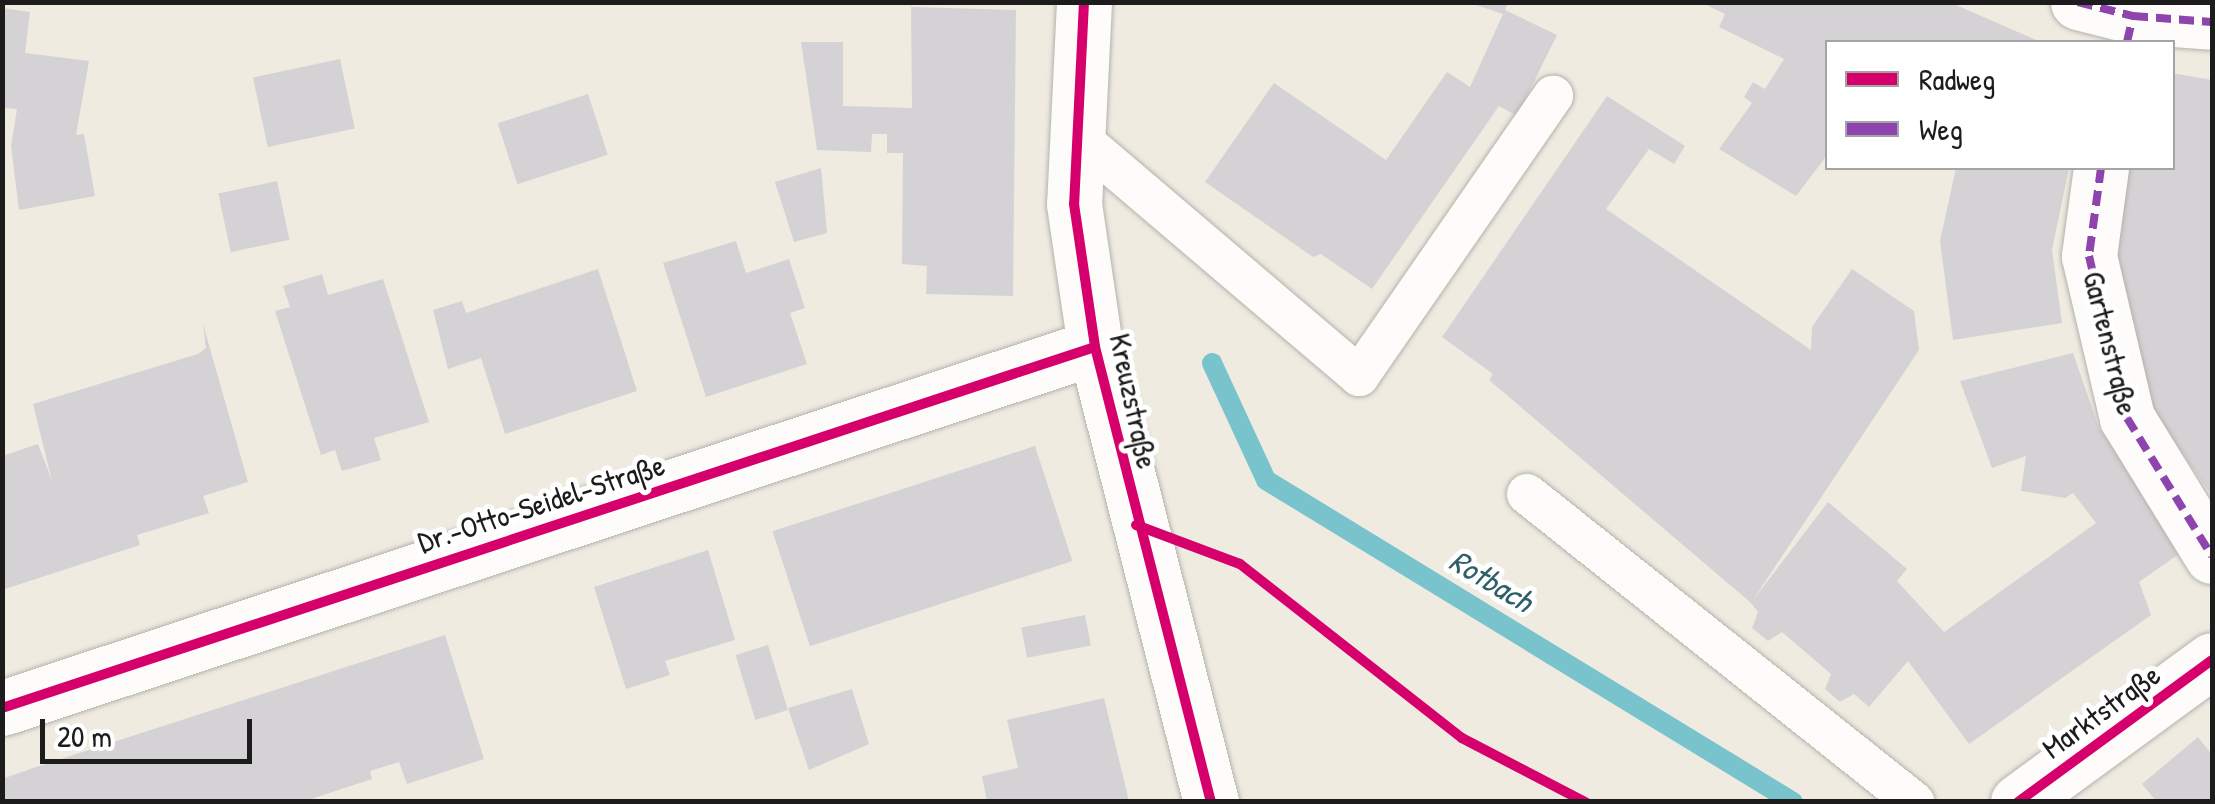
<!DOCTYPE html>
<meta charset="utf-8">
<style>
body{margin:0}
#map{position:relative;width:2215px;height:804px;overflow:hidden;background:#efebe1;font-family:"Patrick Hand",sans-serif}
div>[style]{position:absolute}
.stream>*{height:20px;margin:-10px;padding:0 10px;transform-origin:10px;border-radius:10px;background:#79c3cd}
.building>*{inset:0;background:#d5d2d5;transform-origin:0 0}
.roads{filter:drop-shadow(0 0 2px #b4b2ac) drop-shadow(0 0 2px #b4b2ac)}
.service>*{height:40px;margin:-20px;padding:0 20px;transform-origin:20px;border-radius:20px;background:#fdfcfa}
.pedestrian>*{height:55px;margin:-27.5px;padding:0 27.5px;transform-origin:27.5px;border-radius:27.5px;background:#fdfcfa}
.minor>*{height:55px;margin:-27.5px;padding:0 27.5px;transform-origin:27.5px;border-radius:27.5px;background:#fdfcfa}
.quiet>*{height:8px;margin-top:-4px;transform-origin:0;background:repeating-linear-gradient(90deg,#8e44ad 0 15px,transparent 0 23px)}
.cycleway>*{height:10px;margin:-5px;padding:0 5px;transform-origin:5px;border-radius:5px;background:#d6006c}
span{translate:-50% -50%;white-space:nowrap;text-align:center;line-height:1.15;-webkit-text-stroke:10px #fff;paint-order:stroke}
.street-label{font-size:30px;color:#1c1c1c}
.water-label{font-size:32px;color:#2f6068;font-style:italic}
.frame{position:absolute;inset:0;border:5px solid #1c1c1c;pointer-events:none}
.legend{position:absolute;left:1825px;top:40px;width:350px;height:130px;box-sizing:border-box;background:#fff;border:2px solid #a4a4a4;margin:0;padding:12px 18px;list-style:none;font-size:30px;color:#1c1c1c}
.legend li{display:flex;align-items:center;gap:20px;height:50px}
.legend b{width:50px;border:2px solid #a4a4a4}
.scale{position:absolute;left:40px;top:719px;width:212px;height:45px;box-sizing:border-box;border:5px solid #1c1c1c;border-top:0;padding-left:12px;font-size:30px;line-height:35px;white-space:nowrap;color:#1c1c1c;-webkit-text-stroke:8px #fff;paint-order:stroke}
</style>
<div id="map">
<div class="stream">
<div style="left:1212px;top:363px;width:129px;rotate:65.2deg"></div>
<div style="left:1266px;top:480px;width:618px;rotate:31.43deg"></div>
</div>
<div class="building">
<div style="clip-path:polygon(1467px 2px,1508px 2px,1505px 10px,1557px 35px,1517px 116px,1499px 106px,1372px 289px,1321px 254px,1313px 257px,1205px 182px,1274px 83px,1386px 160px,1447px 72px,1470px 87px,1503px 14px)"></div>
<div style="clip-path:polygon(1700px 2px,1949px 2px,2041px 42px,1828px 42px,1828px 154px,1796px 196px,1719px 149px,1752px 103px,1744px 97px,1753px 82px,1765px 89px,1784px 59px,1719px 27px,1725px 14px)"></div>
<div style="clip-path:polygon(911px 7px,1016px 10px,1013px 296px,926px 294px,927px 266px,902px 264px,903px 153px,887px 153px,887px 134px,872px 134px,871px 152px,817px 150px,801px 42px,843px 42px,843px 106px,912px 108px)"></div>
<div style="clip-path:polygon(2px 8px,30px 12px,25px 53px,89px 61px,76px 135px,84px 134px,95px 196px,19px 210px,11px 146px,17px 109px,2px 108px)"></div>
<div style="left:340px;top:59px;width:71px;height:89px;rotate:78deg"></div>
<div style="clip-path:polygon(2172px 73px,2212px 80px,2212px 496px,2147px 403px,2106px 253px,2123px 168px,2172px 168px)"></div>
<div style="left:588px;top:94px;width:64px;height:95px;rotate:72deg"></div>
<div style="clip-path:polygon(1607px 96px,1685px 146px,1674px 164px,1649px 149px,1606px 209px,1811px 350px,1812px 327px,1852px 269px,1914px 311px,1919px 350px,1753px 600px,1828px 502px,1907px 569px,1897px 581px,1944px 632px,2096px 523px,2073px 493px,2065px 498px,2021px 491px,2026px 456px,1992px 468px,1960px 381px,2073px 353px,2099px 428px,2186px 549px,2139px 582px,2151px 615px,1969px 744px,1908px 661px,1869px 707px,1854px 694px,1840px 702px,1825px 689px,1831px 674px,1782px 632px,1768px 641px,1752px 628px,1758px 612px,1750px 602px,1489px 380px,1493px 374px,1442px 337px)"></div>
<div style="clip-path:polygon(821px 168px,827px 233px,794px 242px,775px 182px)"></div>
<div style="clip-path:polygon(1956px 168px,2069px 168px,2052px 250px,2062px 323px,1953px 340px,1940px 241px)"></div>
<div style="left:277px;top:181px;width:60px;height:60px;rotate:78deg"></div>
<div style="clip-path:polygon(736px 241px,746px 273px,789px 259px,805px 308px,790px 313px,807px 364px,706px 397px,663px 263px)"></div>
<div style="clip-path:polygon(598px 269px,637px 391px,505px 434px,481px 358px,448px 369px,433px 310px,462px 301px,466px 313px)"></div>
<div style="clip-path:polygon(322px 274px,328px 295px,383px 279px,429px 422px,374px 438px,381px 460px,342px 471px,335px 450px,321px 455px,275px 311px,290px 307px,283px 286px)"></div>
<div style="clip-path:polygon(203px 324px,248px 482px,203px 496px,209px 513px,137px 535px,140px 545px,2px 590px,2px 456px,38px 444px,52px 481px,33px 404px,198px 354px,206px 348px)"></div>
<div style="left:1035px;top:446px;width:121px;height:276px;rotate:72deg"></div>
<div style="clip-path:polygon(708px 550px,735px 640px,665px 661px,670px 675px,626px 689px,594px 587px)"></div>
<div style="left:1085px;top:615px;width:31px;height:65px;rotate:79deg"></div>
<div style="clip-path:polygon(445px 635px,484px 759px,407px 784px,399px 762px,370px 771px,372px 779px,305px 801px,4px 801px,2px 779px,33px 768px)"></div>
<div style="left:768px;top:645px;width:68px;height:34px;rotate:73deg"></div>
<div style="clip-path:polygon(852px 689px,869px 744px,809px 770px,788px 708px)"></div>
<div style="clip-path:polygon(1104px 698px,1129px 801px,987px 801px,982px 776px,1018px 768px,1007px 720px)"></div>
<div style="clip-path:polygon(2198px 737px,2212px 755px,2212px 801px,2156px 801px,2142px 784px)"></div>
</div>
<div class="roads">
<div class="service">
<div style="left:1076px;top:135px;width:372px;rotate:40.4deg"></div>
<div style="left:1359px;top:376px;width:341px;rotate:-55.3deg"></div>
<div style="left:1527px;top:494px;width:495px;rotate:38.5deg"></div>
</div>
<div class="pedestrian">
<div style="left:2078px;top:2px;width:57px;rotate:14.3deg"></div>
<div style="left:2133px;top:16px;width:79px;rotate:4.3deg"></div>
<div style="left:2101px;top:168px;width:89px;rotate:97.8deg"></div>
<div style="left:2089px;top:256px;width:166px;rotate:76.8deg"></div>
<div style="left:2127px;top:418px;width:162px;rotate:58.4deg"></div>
</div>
<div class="minor">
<div style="left:1084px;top:2px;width:202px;rotate:92.8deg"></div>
<div style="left:1074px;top:204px;width:145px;rotate:81.6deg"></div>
<div style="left:1095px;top:347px;width:470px;rotate:75.7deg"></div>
<div style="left:2px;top:708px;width:1151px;rotate:-18.28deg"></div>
<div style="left:2018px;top:802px;width:240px;rotate:-36.2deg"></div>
</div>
</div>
<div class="quiet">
<div style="left:2078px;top:2px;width:57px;rotate:14.3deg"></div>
<div style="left:2133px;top:16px;width:79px;rotate:4.3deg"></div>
<div style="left:2127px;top:42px;width:27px;rotate:-77deg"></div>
<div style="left:2101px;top:168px;width:89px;rotate:97.8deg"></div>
<div style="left:2089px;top:256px;width:166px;rotate:76.8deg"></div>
<div style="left:2127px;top:418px;width:162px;rotate:58.4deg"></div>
</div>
<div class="cycleway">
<div style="left:1084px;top:2px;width:202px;rotate:92.8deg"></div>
<div style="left:1074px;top:204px;width:145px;rotate:81.6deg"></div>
<div style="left:1095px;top:347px;width:470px;rotate:75.7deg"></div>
<div style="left:1136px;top:525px;width:111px;rotate:20.6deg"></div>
<div style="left:1240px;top:564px;width:282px;rotate:38.1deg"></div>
<div style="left:1462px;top:738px;width:139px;rotate:27.5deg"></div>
<div style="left:2px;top:708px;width:1151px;rotate:-18.28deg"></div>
<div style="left:2018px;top:802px;width:240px;rotate:-36.2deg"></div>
</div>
<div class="street-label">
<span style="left:2111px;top:343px;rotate:76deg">Gartenstraße</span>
<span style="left:1134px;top:401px;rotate:78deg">Kreuzstraße</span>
<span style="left:541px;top:503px;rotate:-18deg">Dr.-Otto-Seidel-Straße</span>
<span style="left:2101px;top:711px;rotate:-36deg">Marktstraße</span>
</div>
<div class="water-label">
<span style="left:1491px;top:581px;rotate:31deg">Rotbach</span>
</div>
<div class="frame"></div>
<ul class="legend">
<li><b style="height:12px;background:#d6006c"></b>Radweg</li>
<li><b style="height:12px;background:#8e44ad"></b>Weg</li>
</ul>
<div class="scale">20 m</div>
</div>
